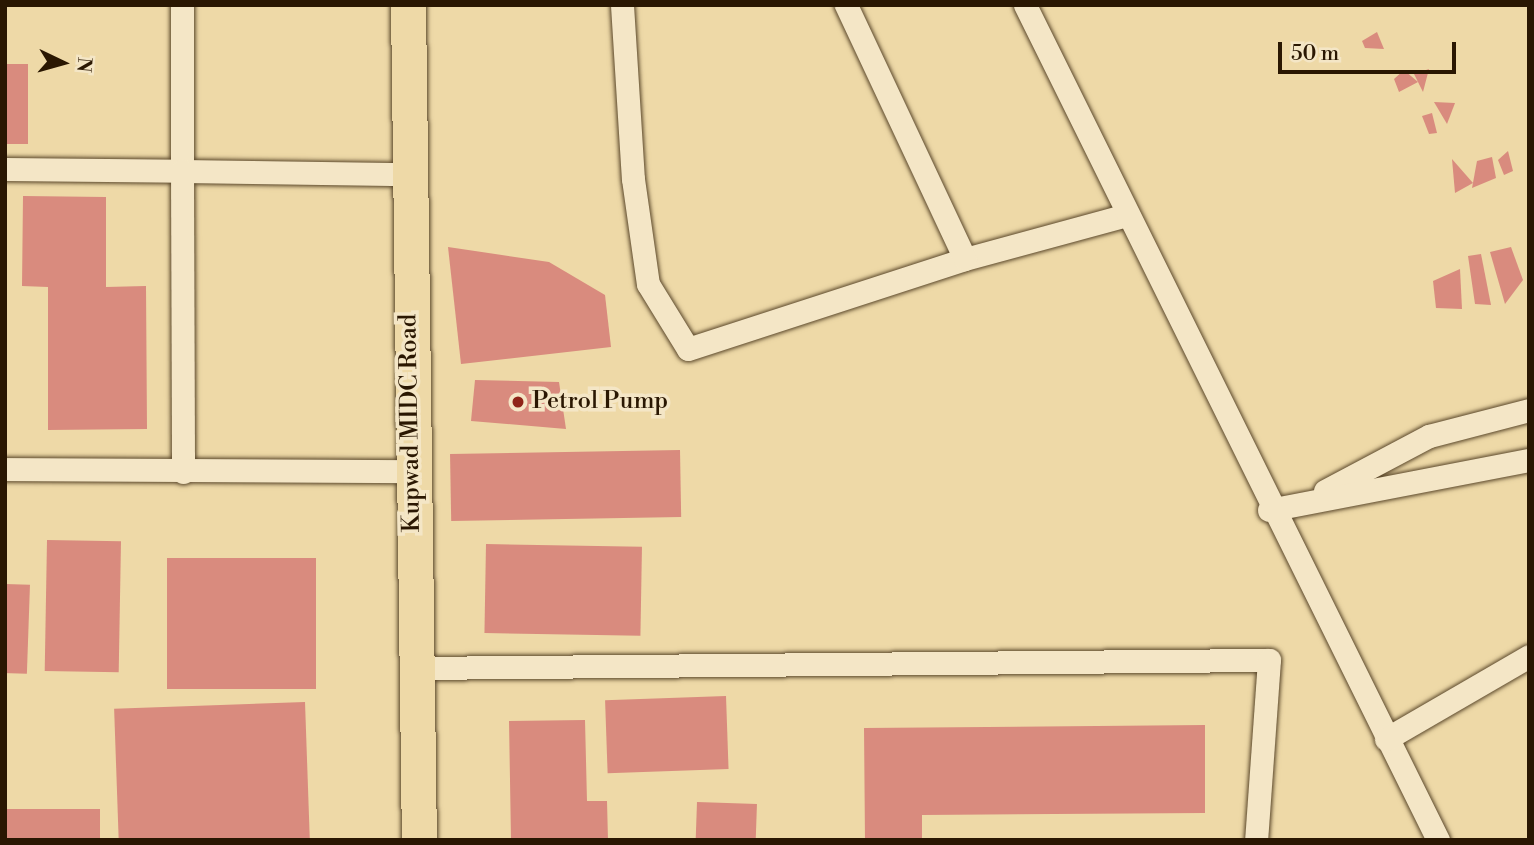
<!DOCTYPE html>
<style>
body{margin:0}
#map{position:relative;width:1534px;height:845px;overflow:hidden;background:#eed9a7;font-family:"Libre Bodoni",serif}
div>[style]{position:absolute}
.building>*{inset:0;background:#d98b7e;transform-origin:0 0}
.roads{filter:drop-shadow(0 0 2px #5b482b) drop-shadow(0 0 2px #5b482b)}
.street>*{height:23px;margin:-11.5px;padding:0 11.5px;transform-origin:11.5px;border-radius:11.5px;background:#f4e6c6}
.primary>*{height:35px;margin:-17.5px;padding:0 17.5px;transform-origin:17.5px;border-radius:17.5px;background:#eed9a7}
.dots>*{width:19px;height:19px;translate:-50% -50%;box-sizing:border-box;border:4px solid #f4e6c6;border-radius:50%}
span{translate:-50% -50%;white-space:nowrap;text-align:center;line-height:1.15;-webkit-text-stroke:7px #f4e6c6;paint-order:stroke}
.poi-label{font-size:24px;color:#2a1702}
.left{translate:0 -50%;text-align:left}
.street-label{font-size:24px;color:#2a1702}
.frame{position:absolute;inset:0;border:7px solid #2a1702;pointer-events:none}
.north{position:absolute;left:28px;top:28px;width:70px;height:70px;-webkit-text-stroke:5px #f4e6c6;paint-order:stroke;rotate:95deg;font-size:19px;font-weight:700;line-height:28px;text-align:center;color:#2a1702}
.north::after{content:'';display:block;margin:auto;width:24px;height:32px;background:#2a1702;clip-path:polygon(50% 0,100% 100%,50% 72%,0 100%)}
.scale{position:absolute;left:1278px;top:42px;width:178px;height:32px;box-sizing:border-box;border:4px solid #2a1702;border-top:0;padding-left:9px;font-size:21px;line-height:24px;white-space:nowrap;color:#2a1702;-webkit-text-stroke:5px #f4e6c6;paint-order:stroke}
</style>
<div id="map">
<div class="building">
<div style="clip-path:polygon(1377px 32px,1384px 49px,1365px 48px,1362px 41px)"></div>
<div style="left:5px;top:64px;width:23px;height:80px"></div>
<div style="clip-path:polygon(1429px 69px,1423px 92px,1418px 82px,1399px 92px,1394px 79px,1404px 70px,1418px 82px,1414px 74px)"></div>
<div style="clip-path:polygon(1434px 102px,1455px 103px,1447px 124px)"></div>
<div style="clip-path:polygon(1432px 113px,1437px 133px,1429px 134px,1422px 116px)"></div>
<div style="clip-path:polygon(1508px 151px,1513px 171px,1504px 175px,1498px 160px)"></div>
<div style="clip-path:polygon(1492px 157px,1496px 178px,1472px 188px,1477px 161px)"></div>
<div style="clip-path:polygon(1452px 159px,1473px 183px,1455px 193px)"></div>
<div style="clip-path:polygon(23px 196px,106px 197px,106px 287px,146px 286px,147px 429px,48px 430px,48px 287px,22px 286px)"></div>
<div style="clip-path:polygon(448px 247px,549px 262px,605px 295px,611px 347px,461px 364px)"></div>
<div style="clip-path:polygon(1511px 247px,1523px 280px,1505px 304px,1490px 252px)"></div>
<div style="clip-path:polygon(1481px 254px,1491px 305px,1475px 304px,1468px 256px)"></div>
<div style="clip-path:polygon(1460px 269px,1462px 309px,1436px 308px,1433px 281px)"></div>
<div style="clip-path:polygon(475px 380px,559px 382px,566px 429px,471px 421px)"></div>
<div style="left:680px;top:450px;width:67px;height:230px;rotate:89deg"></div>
<div style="left:47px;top:540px;width:74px;height:131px;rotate:1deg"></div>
<div style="left:486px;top:544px;width:156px;height:89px;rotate:1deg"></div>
<div style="left:316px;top:558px;width:131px;height:149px;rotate:90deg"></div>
<div style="left:5px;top:584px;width:25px;height:89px;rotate:2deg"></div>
<div style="left:726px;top:696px;width:73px;height:121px;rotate:88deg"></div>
<div style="left:305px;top:702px;width:138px;height:191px;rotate:88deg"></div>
<div style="clip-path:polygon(585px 720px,587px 801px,607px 801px,608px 840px,511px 840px,509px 721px)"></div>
<div style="clip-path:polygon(1205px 725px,1205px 813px,922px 815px,922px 840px,865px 840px,864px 728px)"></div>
<div style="left:697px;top:802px;width:60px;height:38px;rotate:2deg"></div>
<div style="left:100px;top:809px;width:31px;height:94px;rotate:90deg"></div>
</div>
<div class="roads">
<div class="street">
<div style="left:182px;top:5px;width:166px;rotate:90deg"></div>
<div style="left:182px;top:171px;width:227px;rotate:0.8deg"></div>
<div style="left:622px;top:5px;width:174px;rotate:86.4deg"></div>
<div style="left:633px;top:179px;width:106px;rotate:81.9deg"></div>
<div style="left:648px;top:284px;width:76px;rotate:58.4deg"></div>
<div style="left:688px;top:349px;width:291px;rotate:-18deg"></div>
<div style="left:965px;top:259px;width:168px;rotate:-15.2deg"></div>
<div style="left:846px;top:5px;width:280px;rotate:64.9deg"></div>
<div style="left:1025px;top:5px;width:932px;rotate:63.68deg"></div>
<div style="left:5px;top:169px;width:177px;rotate:0.6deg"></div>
<div style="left:182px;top:171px;width:301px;rotate:89.8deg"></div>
<div style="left:5px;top:469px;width:405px;rotate:0.3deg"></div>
<div style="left:1325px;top:491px;width:118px;rotate:-27.9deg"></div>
<div style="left:1429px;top:436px;width:103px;rotate:-14.6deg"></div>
<div style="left:1269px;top:510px;width:265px;rotate:-10.9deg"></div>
<div style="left:415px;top:668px;width:854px;rotate:-0.54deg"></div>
<div style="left:1269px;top:660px;width:180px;rotate:94.1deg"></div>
<div style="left:1386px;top:739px;width:165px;rotate:-30.1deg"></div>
</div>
<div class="primary">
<div style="left:408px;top:5px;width:835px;rotate:89.25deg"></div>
</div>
</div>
<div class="dots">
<div style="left:518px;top:402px;background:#8f2418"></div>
</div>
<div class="poi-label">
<span class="left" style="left:532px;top:402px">Petrol Pump</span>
</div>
<div class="street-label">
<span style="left:411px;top:423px;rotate:-91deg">Kupwad MIDC Road</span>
</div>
<div class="frame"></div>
<div class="north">N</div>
<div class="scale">50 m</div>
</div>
